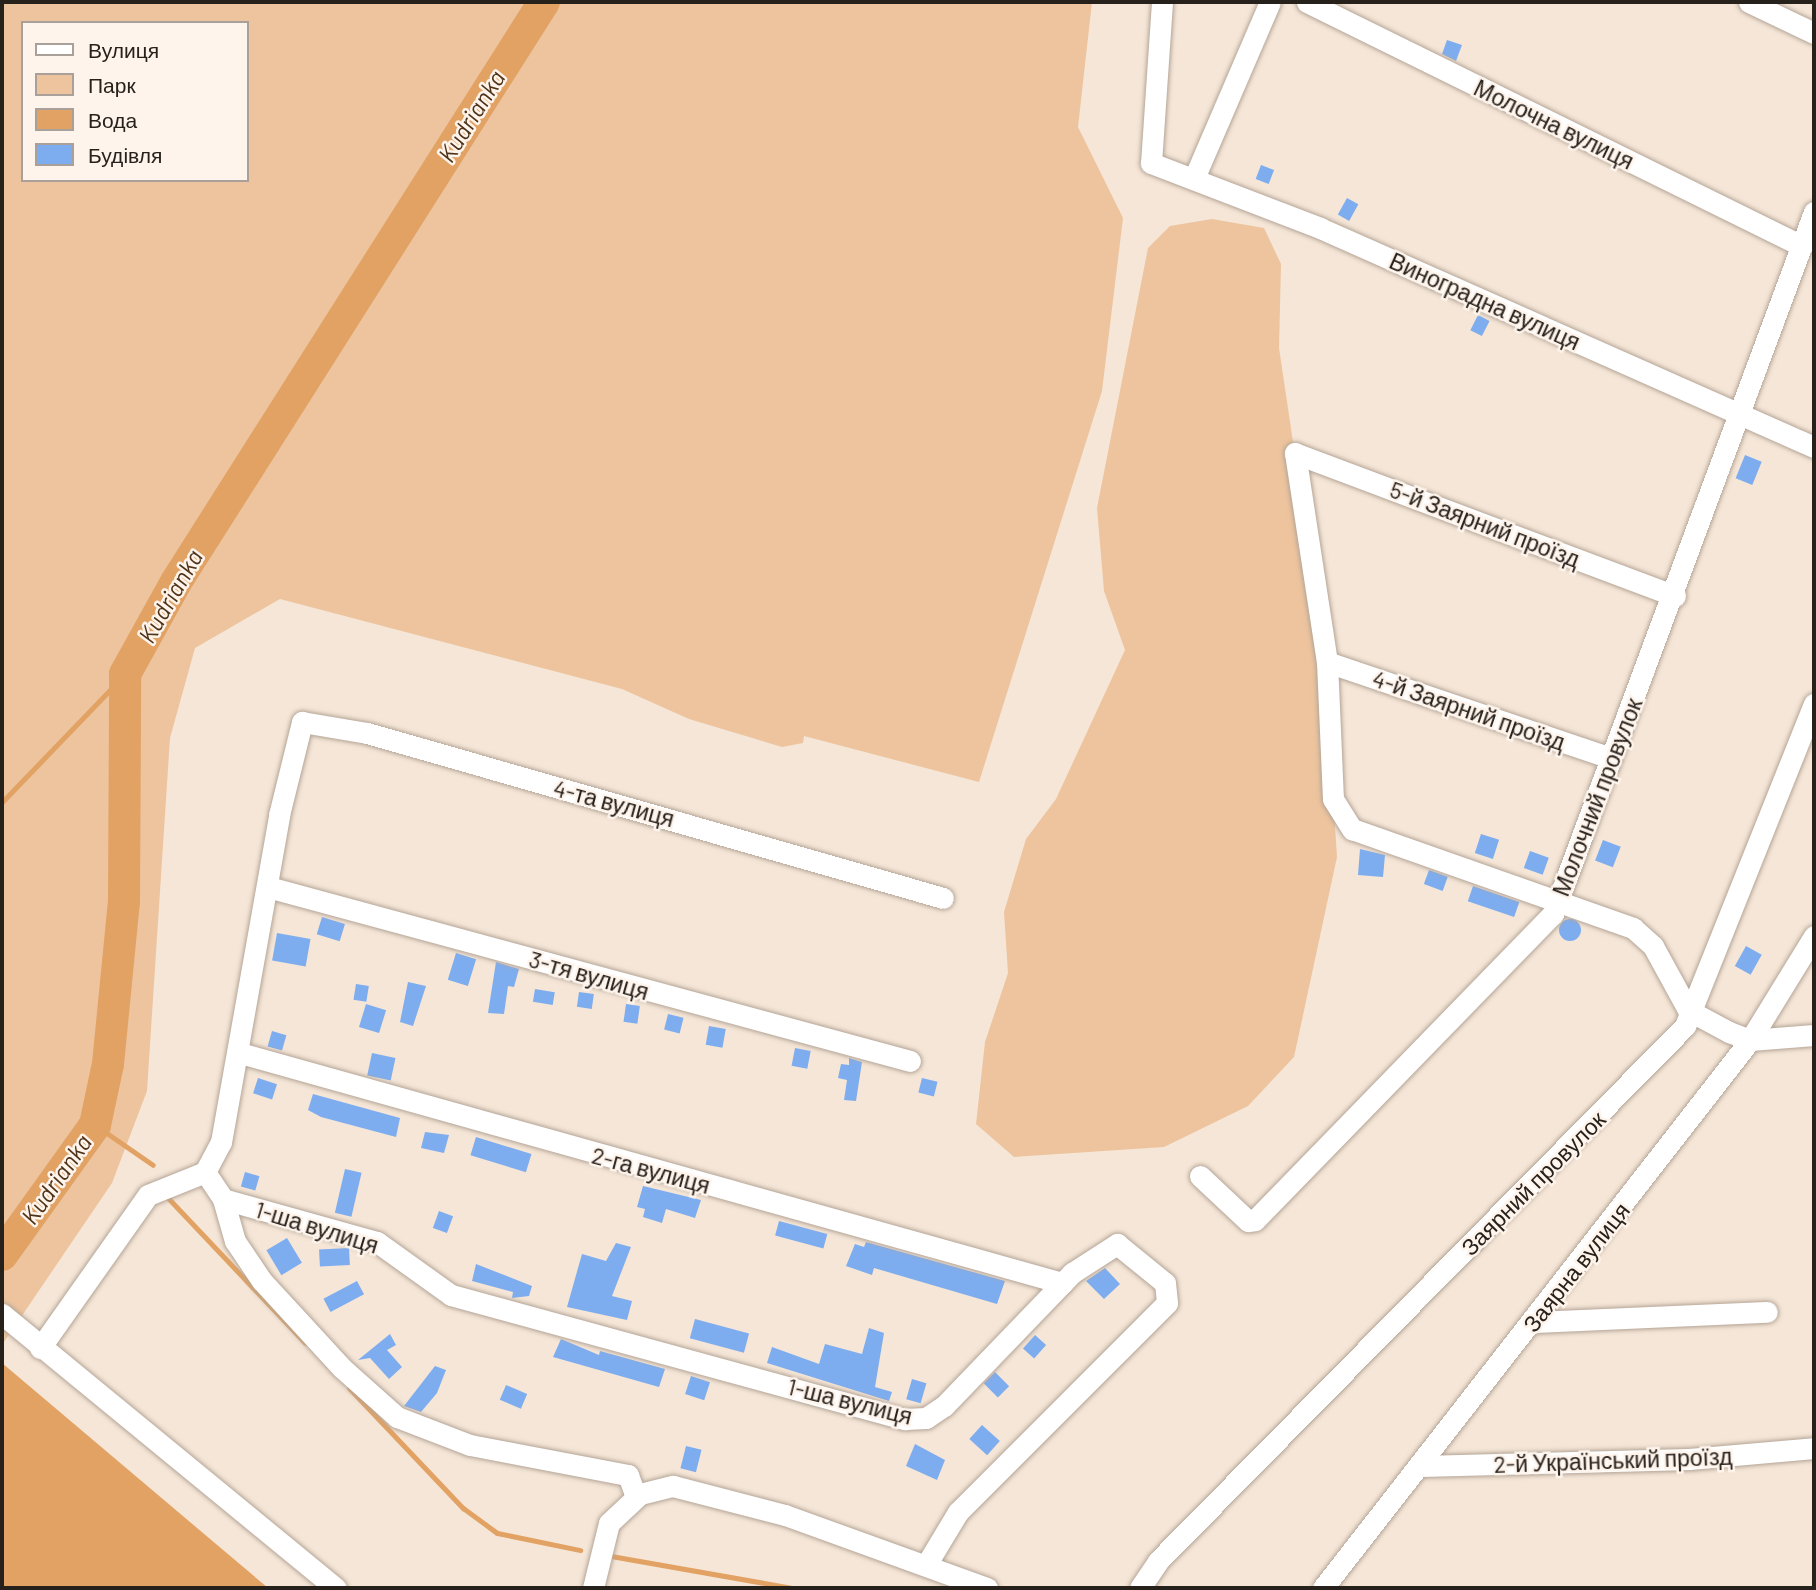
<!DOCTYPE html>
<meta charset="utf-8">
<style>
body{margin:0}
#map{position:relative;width:1816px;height:1590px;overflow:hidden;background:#f5e6d7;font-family:Barlow,sans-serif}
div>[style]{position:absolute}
.green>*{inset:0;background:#edc49e}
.water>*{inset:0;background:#e1a264}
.stream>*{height:5px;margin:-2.5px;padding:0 2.5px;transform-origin:2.5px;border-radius:2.5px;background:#e1a264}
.river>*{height:32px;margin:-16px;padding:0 16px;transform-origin:16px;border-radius:16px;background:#e1a264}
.building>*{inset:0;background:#7eadef;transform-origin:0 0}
.round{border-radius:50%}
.roads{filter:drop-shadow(0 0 2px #b4a597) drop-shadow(0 0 2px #b4a597)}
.street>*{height:21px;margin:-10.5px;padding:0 10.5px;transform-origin:10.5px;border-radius:10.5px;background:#fff}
span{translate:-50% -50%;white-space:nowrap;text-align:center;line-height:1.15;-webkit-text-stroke:5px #fef4ec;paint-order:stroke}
.street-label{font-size:23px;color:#27211c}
.water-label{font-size:24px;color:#4e3318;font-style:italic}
.frame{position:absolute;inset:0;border:4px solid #27211c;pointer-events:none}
.legend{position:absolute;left:21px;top:21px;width:228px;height:161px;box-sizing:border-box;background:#fef4ec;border:2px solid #a8a099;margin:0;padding:9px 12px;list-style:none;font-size:21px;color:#27211c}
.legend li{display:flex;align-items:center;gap:14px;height:35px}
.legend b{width:35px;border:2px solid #a8a099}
</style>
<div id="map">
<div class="green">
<div style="clip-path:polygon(evenodd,2px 2px,1092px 2px,1078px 127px,1123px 218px,1102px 391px,979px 782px,804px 736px,803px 743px,782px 747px,689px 719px,622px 689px,280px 599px,195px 648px,170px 738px,147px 1091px,112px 1183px,2px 1345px,2px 2px,23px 23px,247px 23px,247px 180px,23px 180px,23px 23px)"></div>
<div style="clip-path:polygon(1212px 219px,1264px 228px,1281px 264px,1279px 348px,1323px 643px,1337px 857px,1294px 1057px,1248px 1106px,1164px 1147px,1014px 1157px,976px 1124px,985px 1042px,1008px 973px,1004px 912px,1026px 839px,1056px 799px,1125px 650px,1104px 591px,1097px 508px,1148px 248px,1170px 226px)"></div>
</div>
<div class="water">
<div style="clip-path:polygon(2px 1363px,268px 1588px,2px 1588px)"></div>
</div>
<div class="stream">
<div style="left:2px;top:802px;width:178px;rotate:-46.1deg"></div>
<div style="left:95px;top:1125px;width:70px;rotate:34.6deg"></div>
<div style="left:168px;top:1198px;width:199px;rotate:46.6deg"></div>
<div style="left:349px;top:1388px;width:166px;rotate:46.5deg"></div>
<div style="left:463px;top:1508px;width:42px;rotate:36.3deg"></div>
<div style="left:497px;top:1533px;width:85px;rotate:11.6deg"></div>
<div style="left:611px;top:1556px;width:185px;rotate:10deg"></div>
</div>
<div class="river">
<div style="left:2px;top:1255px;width:160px;rotate:-54.4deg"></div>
<div style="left:95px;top:1125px;width:62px;rotate:-78deg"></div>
<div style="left:108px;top:1064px;width:163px;rotate:-84.4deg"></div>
<div style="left:124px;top:902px;width:228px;rotate:-89.7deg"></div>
<div style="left:125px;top:674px;width:105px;rotate:-61deg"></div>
<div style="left:176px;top:582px;width:687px;rotate:-57.61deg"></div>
</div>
<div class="building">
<div style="clip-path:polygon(1447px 40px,1462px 45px,1456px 61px,1442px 54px)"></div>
<div style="left:1261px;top:165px;width:14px;height:15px;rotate:21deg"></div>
<div style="left:1347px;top:198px;width:13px;height:19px;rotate:29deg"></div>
<div style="left:1478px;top:315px;width:13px;height:17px;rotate:27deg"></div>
<div style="left:1745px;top:455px;width:18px;height:25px;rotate:22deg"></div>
<div style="left:1481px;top:834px;width:19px;height:20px;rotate:18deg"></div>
<div style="left:1603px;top:840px;width:19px;height:22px;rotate:21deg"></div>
<div style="clip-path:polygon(1360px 849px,1385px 855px,1383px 877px,1358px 875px)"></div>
<div style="left:1530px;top:851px;width:20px;height:18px;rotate:20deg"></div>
<div style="left:1429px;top:870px;width:20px;height:15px;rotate:20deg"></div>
<div style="left:1473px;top:886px;width:49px;height:16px;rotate:19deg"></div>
<div style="left:322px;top:917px;width:24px;height:18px;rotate:17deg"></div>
<div class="round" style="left:1559px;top:919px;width:22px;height:22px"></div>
<div style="left:277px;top:933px;width:34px;height:28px;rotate:10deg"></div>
<div style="left:1746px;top:946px;width:18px;height:23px;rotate:29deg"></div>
<div style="left:456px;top:953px;width:21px;height:28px;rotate:17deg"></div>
<div style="clip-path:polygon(496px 962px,519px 969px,514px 987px,508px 986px,504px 1014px,488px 1013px)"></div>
<div style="clip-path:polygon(408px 982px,426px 986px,413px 1026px,400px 1022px)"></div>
<div style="left:356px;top:984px;width:13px;height:16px;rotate:9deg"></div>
<div style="left:535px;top:989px;width:20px;height:13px;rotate:9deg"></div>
<div style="left:579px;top:992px;width:15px;height:15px;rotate:8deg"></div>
<div style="left:366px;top:1004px;width:21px;height:24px;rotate:17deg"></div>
<div style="left:626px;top:1004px;width:14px;height:18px;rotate:8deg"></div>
<div style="left:668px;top:1014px;width:16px;height:16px;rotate:14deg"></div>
<div style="left:709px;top:1026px;width:17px;height:19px;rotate:10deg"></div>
<div style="left:272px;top:1031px;width:15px;height:16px;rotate:16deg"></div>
<div style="left:795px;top:1048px;width:16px;height:18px;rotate:11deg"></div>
<div style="left:372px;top:1053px;width:24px;height:23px;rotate:12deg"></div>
<div style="clip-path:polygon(849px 1058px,862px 1062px,856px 1101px,844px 1100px,847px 1080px,838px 1078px,841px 1064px,849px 1065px)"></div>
<div style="left:258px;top:1078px;width:20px;height:16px;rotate:18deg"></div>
<div style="left:922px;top:1078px;width:16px;height:15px;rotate:14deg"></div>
<div style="clip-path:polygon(313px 1094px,400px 1118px,396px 1137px,321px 1117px,308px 1110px)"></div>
<div style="clip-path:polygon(425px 1132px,449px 1135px,444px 1153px,421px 1148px)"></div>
<div style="left:476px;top:1137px;width:58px;height:19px;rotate:17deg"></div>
<div style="left:345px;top:1169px;width:17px;height:45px;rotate:13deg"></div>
<div style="left:245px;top:1172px;width:15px;height:15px;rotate:16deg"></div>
<div style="clip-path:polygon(643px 1186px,701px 1200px,695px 1218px,666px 1209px,662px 1223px,643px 1217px,645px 1209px,637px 1207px)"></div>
<div style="left:439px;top:1211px;width:15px;height:18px;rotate:20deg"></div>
<div style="left:779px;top:1221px;width:50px;height:15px;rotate:15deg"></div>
<div style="left:287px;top:1238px;width:29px;height:24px;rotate:59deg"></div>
<div style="clip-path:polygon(866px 1242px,1005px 1281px,997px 1304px,874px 1268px,872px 1275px,846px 1266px,855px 1244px,864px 1247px)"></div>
<div style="clip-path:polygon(616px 1243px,631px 1247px,612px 1296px,632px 1301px,627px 1320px,567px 1307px,582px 1254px,606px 1261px)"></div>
<div style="left:349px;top:1248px;width:17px;height:30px;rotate:87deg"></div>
<div style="clip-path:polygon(476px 1264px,532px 1286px,529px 1296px,512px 1298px,513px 1292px,472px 1281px)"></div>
<div style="clip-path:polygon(1105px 1268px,1120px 1284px,1104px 1299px,1086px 1281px)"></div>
<div style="left:357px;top:1281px;width:15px;height:38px;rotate:62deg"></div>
<div style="left:695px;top:1319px;width:56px;height:20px;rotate:15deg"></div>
<div style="clip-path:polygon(869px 1328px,884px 1333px,875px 1387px,892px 1392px,889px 1401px,767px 1363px,772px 1347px,819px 1364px,825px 1344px,862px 1354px)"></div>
<div style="clip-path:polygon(390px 1334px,396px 1345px,387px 1350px,402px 1367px,389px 1379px,370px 1358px,358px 1360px)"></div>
<div style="left:1035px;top:1335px;width:15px;height:18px;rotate:42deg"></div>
<div style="clip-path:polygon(561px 1339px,599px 1355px,600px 1351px,665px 1369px,659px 1387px,553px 1357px)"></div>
<div style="clip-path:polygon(435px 1366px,446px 1370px,437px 1393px,421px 1412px,404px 1406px)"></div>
<div style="left:995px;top:1372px;width:20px;height:16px;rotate:45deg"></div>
<div style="left:691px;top:1376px;width:20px;height:19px;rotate:18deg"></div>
<div style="left:912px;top:1379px;width:15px;height:21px;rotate:16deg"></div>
<div style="left:506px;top:1385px;width:23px;height:16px;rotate:23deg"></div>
<div style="left:982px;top:1425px;width:24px;height:19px;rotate:42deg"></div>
<div style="clip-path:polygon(915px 1444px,945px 1460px,937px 1480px,906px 1466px)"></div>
<div style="left:686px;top:1446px;width:16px;height:23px;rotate:14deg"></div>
</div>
<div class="roads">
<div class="street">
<div style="left:1162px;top:2px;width:161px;rotate:93.9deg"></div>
<div style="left:1151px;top:163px;width:181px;rotate:21deg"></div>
<div style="left:1320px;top:228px;width:540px;rotate:23.91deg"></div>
<div style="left:1307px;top:2px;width:552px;rotate:26.24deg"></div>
<div style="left:1749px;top:2px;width:72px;rotate:25.5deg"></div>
<div style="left:1195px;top:176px;width:189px;rotate:-66.7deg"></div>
<div style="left:1675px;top:596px;width:406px;rotate:-159.4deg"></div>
<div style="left:1295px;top:453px;width:211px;rotate:81.3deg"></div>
<div style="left:1327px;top:662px;width:137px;rotate:87.5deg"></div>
<div style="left:1333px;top:799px;width:36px;rotate:58deg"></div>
<div style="left:1352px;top:829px;width:298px;rotate:19.4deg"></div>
<div style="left:1633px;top:928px;width:27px;rotate:42deg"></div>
<div style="left:1653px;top:946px;width:73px;rotate:61.3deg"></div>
<div style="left:1688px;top:1010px;width:47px;rotate:28.2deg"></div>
<div style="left:1729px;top:1032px;width:22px;rotate:21deg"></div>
<div style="left:1750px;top:1040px;width:64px;rotate:-4.5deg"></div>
<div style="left:1327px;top:662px;width:300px;rotate:18.7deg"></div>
<div style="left:268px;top:887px;width:665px;rotate:15.16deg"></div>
<div style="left:240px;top:1053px;width:854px;rotate:15.63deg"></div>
<div style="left:205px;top:1172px;width:32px;rotate:56deg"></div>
<div style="left:223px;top:1199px;width:160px;rotate:15.6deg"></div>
<div style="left:377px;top:1242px;width:91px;rotate:35.6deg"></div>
<div style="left:451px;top:1295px;width:471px;rotate:15.3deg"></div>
<div style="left:905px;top:1419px;width:21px;rotate:-3deg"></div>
<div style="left:926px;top:1418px;width:22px;rotate:-34deg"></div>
<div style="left:944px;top:1406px;width:185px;rotate:-46.1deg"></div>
<div style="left:1072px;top:1273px;width:54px;rotate:-32.8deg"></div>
<div style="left:1117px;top:1244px;width:62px;rotate:39.1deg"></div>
<div style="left:1165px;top:1283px;width:20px;rotate:84deg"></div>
<div style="left:1167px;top:1303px;width:296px;rotate:135deg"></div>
<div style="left:958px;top:1512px;width:62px;rotate:121.1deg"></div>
<div style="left:1200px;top:1176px;width:66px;rotate:43.2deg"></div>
<div style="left:1248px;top:1221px;width:7px;rotate:-8deg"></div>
<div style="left:1255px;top:1220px;width:427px;rotate:-45.8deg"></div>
<div style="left:1553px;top:914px;width:749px;rotate:-69.61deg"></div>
<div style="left:223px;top:1199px;width:44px;rotate:74.1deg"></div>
<div style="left:235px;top:1241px;width:48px;rotate:56deg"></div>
<div style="left:262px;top:1281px;width:118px;rotate:47.4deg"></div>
<div style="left:342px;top:1368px;width:74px;rotate:41.7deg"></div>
<div style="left:397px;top:1417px;width:78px;rotate:21deg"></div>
<div style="left:470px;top:1445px;width:161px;rotate:10.8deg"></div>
<div style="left:628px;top:1475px;width:23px;rotate:70deg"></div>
<div style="left:2px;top:1314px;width:432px;rotate:39.4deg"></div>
<div style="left:1534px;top:1322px;width:233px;rotate:-2.5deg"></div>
<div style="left:40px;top:1348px;width:187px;rotate:-54.8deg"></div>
<div style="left:148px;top:1195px;width:61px;rotate:-22deg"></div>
<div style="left:205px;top:1172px;width:34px;rotate:-62deg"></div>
<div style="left:221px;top:1142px;width:332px;rotate:-79.9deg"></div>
<div style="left:279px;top:815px;width:96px;rotate:-76.1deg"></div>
<div style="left:302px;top:722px;width:66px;rotate:9.6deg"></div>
<div style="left:367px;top:733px;width:599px;rotate:15.98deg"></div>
<div style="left:1421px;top:1466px;width:268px;rotate:-1.5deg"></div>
<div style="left:1689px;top:1459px;width:125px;rotate:-5deg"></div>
<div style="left:593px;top:1588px;width:67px;rotate:-76.2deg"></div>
<div style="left:609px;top:1523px;width:42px;rotate:-43.1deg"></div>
<div style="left:640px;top:1494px;width:34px;rotate:-14deg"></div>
<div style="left:673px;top:1486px;width:116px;rotate:14.5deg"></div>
<div style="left:785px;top:1515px;width:215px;rotate:19.9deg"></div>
<div style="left:1140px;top:1588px;width:32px;rotate:-56deg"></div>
<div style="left:1158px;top:1561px;width:751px;rotate:-45.43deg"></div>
<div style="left:1685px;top:1026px;width:347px;rotate:-68.2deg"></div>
<div style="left:1323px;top:1588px;width:695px;rotate:-52.07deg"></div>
<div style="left:1750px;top:1040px;width:122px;rotate:-58.4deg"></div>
</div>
</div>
<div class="street-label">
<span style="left:1554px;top:124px;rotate:26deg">Молочна вулиця</span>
<span style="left:1485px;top:301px;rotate:24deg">Виноградна вулиця</span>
<span style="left:1485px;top:524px;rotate:21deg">5-й Заярний проїзд</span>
<span style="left:1469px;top:710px;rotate:19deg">4-й Заярний проїзд</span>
<span style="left:1597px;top:797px;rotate:-69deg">Молочний провулок</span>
<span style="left:614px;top:803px;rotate:15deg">4-та вулиця</span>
<span style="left:589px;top:975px;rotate:16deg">3-тя вулиця</span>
<span style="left:651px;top:1170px;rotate:15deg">2-га вулиця</span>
<span style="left:1533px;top:1183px;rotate:-45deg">Заярний провулок</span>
<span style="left:317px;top:1227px;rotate:17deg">1-ша вулиця</span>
<span style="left:1576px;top:1267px;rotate:-52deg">Заярна вулиця</span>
<span style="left:850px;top:1401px;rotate:14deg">1-ша вулиця</span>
<span style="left:1613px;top:1460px;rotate:-2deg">2-й Український проїзд</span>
</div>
<div class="water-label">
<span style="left:471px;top:116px;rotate:-58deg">Kudrianka</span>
<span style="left:170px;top:596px;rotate:-60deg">Kudrianka</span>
<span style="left:56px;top:1179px;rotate:-55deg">Kudrianka</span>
</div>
<div class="frame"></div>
<ul class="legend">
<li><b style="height:9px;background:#fff"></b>Вулиця</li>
<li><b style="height:19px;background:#edc49e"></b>Парк</li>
<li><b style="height:19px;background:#e1a264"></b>Вода</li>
<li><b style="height:19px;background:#7eadef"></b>Будівля</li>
</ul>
</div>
